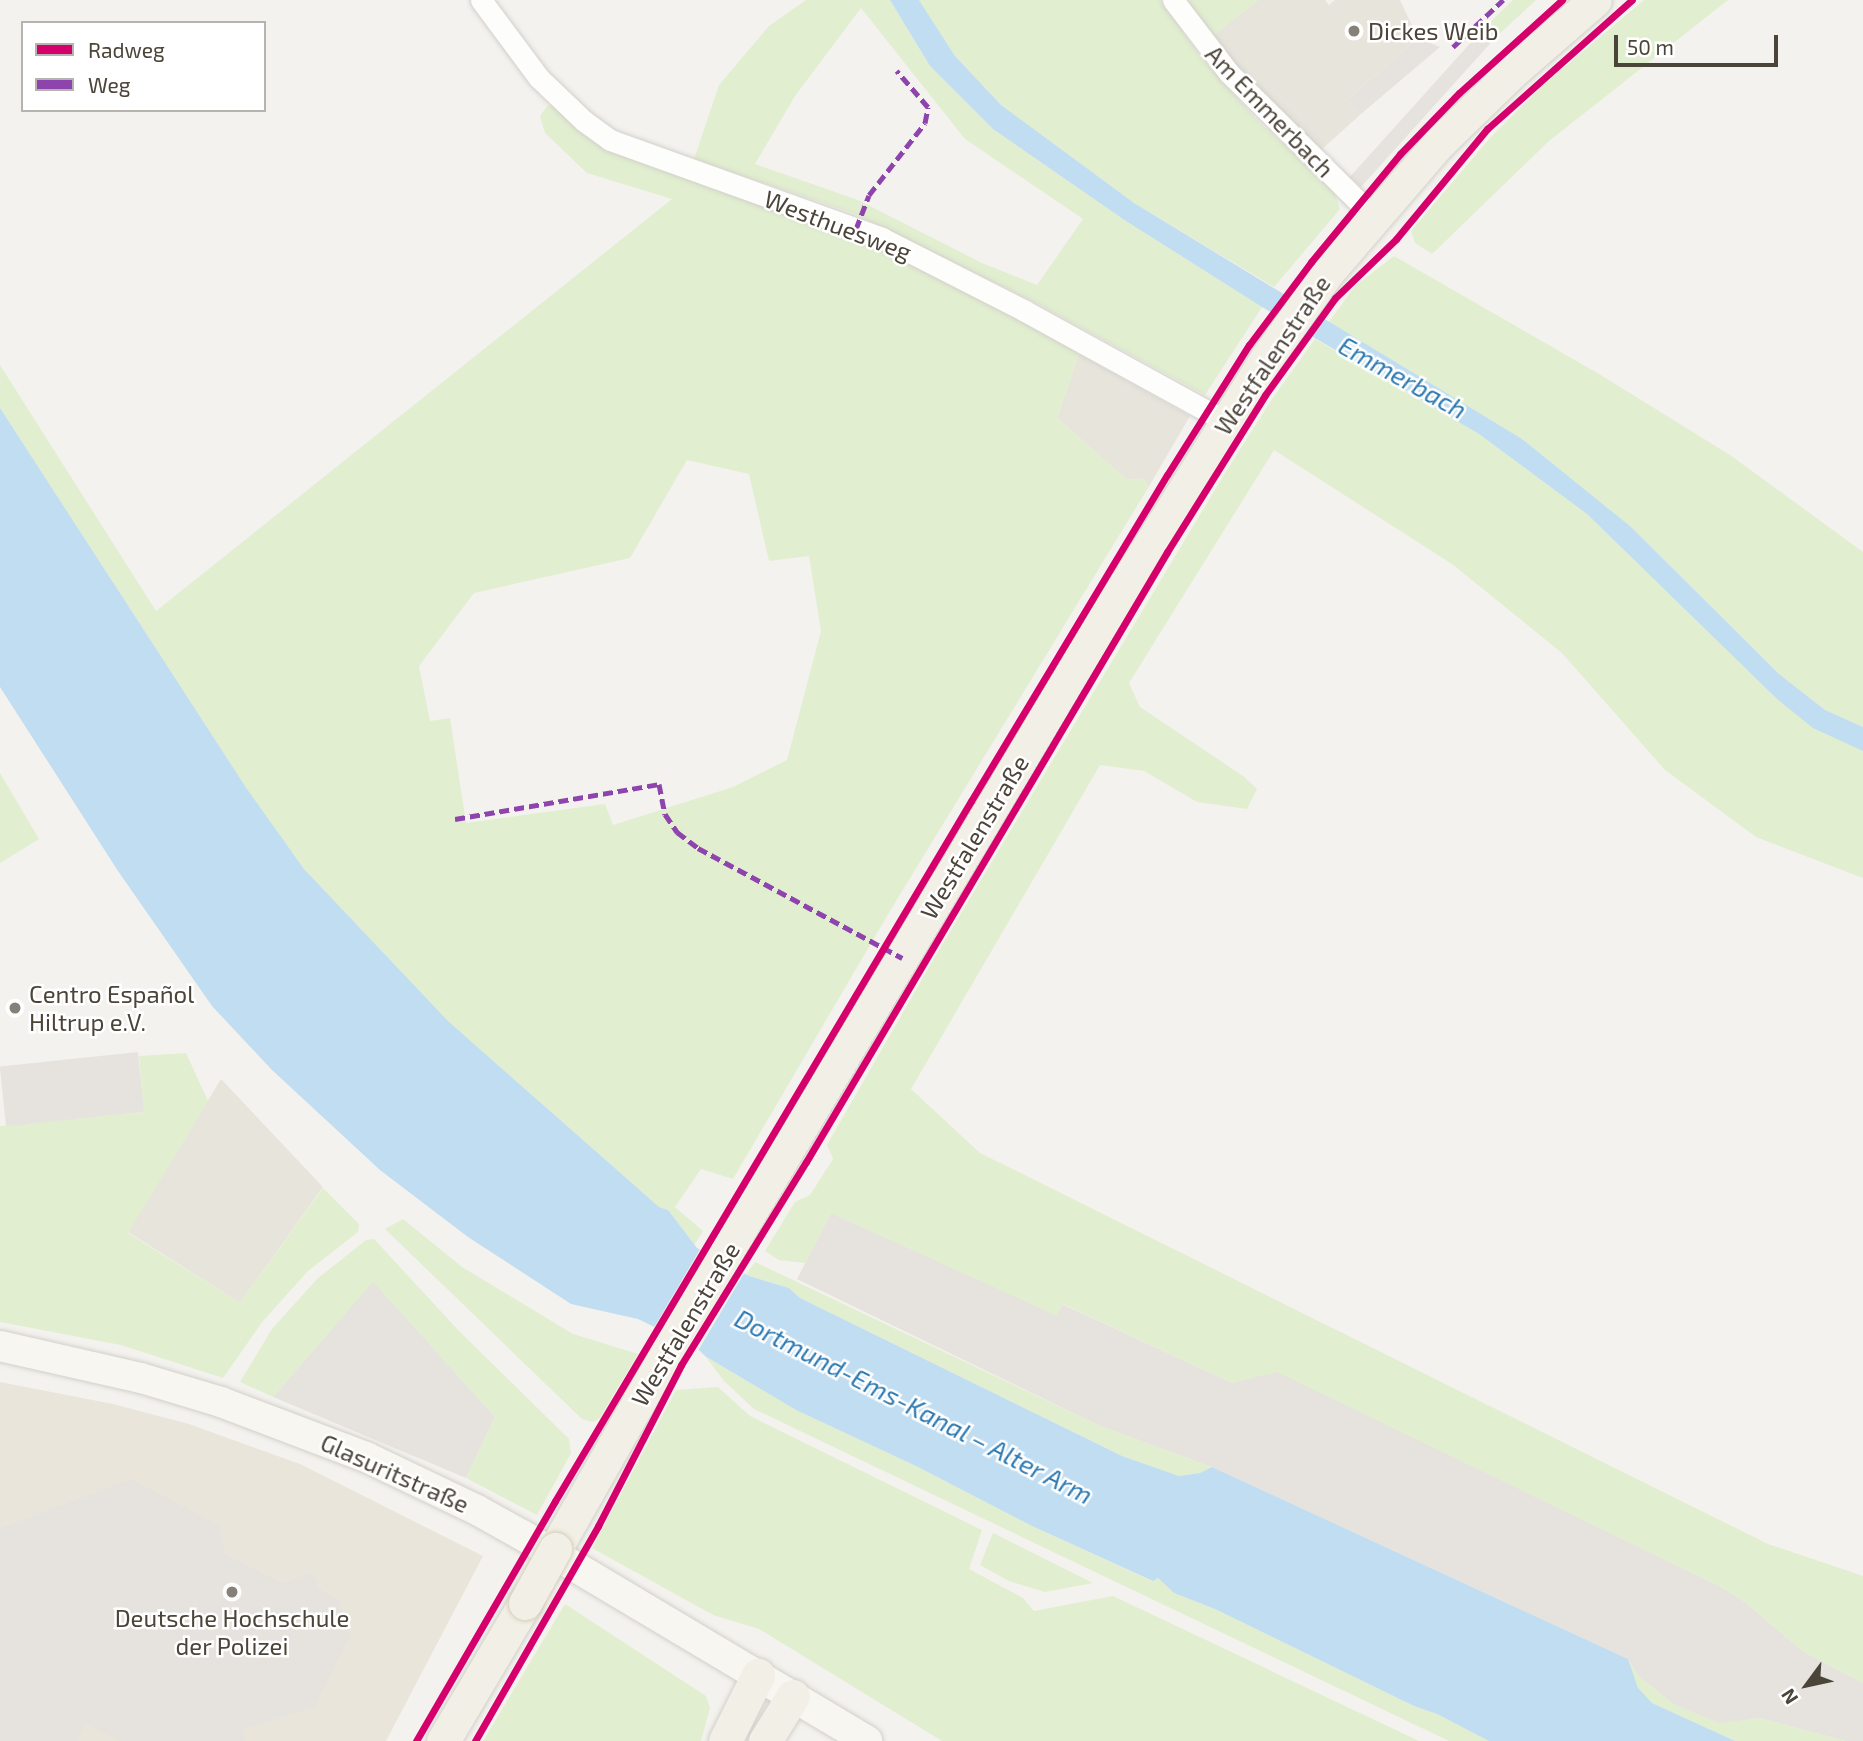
<!DOCTYPE html>
<meta charset="utf-8">
<style>
body{margin:0}
#map{position:relative;width:1863px;height:1741px;overflow:hidden;background:#f4f2ee;font-family:"Exo 2",sans-serif}
div>[style]{position:absolute}
.residential>*{inset:0;background:#e7e4dc}
.industrial>*{inset:0;background:#e6e2de}
.education>*{inset:0;background:#eae5da}
.green>*{inset:0;background:#e1eecf}
.parking>*{inset:0;background:#e6e3df;transform-origin:0 0}
.water>*{inset:0;background:#c0ddf1}
.pier>*{inset:0;background:#f4f2ee}
.roads{filter:drop-shadow(0 0 2px #d2d0cb) drop-shadow(0 0 2px #d2d0cb)}
.minor>*{height:21px;margin:-10.5px;padding:0 10.5px;transform-origin:10.5px;border-radius:10.5px;background:#fdfdfc}
.secondary>*{height:30px;margin:-15px;padding:0 15px;transform-origin:15px;border-radius:15px;background:#f7f6f1}
.primary>*{height:33px;margin:-16.5px;padding:0 16.5px;transform-origin:16.5px;border-radius:16.5px;background:#f2efe6}
.bridges{filter:drop-shadow(0 0 2px #d6cebb) drop-shadow(0 0 2px #d6cebb)}
.primary-bridge>*{height:33px;margin:-16.5px;padding:0 16.5px;transform-origin:16.5px;border-radius:16.5px;background:#f2efe6}
.quiet>*{height:5px;margin-top:-2.5px;transform-origin:0;background:repeating-linear-gradient(90deg,#8e44ad 0 10px,transparent 0 15px)}
.cycleway>*{height:7px;margin:-3.5px;padding:0 3.5px;transform-origin:3.5px;border-radius:3.5px;background:#d6006c}
.dots>*{width:19px;height:19px;translate:-50% -50%;box-sizing:border-box;border:4px solid #fff;border-radius:50%}
span{translate:-50% -50%;white-space:nowrap;text-align:center;line-height:1.15;-webkit-text-stroke:5px #fff;paint-order:stroke}
.poi-label{font-size:24px;color:#4b4439}
.left{translate:0 -50%;text-align:left}
.street-label{font-size:24px;color:#4b4439}
.water-label{font-size:26px;color:#2e7ab2;font-style:italic}
.legend{position:absolute;left:21px;top:21px;width:245px;height:91px;box-sizing:border-box;background:#fff;border:2px solid #b7b4b0;margin:0;padding:9px 12px;list-style:none;font-size:21px;color:#4b4439}
.legend li{display:flex;align-items:center;gap:14px;height:35px}
.legend b{width:35px;border:2px solid #b7b4b0}
.north{position:absolute;left:1772px;top:1650px;width:70px;height:70px;-webkit-text-stroke:5px #fff;paint-order:stroke;rotate:237deg;font-size:19px;font-weight:700;line-height:28px;text-align:center;color:#4b4439}
.north::after{content:'';display:block;margin:auto;width:24px;height:32px;background:#4b4439;clip-path:polygon(50% 0,100% 100%,50% 72%,0 100%)}
.scale{position:absolute;left:1614px;top:35px;width:164px;height:32px;box-sizing:border-box;border:4px solid #4b4439;border-top:0;padding-left:9px;font-size:21px;line-height:24px;white-space:nowrap;color:#4b4439;-webkit-text-stroke:5px #fff;paint-order:stroke}
</style>
<div id="map">
<div class="residential">
<div style="clip-path:polygon(1258px 0,1325px 0,1329px 5px,1335px 0,1400px 0,1418px 38px,1349px 98px,1361px 114px,1320px 151px,1210px 38px)"></div>
<div style="clip-path:polygon(1079px 354px,1190px 416px,1148px 488px,1144px 478px,1127px 480px,1057px 418px)"></div>
<div style="clip-path:polygon(221px 1079px,323px 1187px,240px 1303px,128px 1232px)"></div>
</div>
<div class="industrial">
<div style="clip-path:polygon(831px 1213px,1057px 1315px,1062px 1304px,1232px 1383px,1277px 1371px,1719px 1586px,1742px 1600px,1804px 1652px,1863px 1683px,1863px 1741px,1845px 1741px,1759px 1718px,1720px 1724px,1675px 1705px,1639px 1677px,1628px 1659px,1212px 1467px,1100px 1426px,797px 1279px)"></div>
<div style="clip-path:polygon(373px 1281px,495px 1417px,466px 1478px,273px 1397px)"></div>
</div>
<div class="education">
<div style="clip-path:polygon(0 1382px,113px 1404px,189px 1424px,300px 1464px,483px 1556px,386px 1741px,0 1741px)"></div>
</div>
<div class="green">
<div style="clip-path:polygon(evenodd,806px 0,890px 0,930px 66px,993px 129px,1126px 221px,1262px 307px,1205px 395px,1032px 301px,855px 214px,694px 159px,719px 85px,769px 26px,806px 0,861px 8px,965px 139px,1083px 219px,1037px 285px,982px 263px,858px 200px,755px 164px,795px 96px,861px 8px)"></div>
<div style="clip-path:polygon(919px 0,1161px 0,1200px 56px,1256px 119px,1334px 191px,1340px 209px,1274px 287px,1134px 203px,1001px 105px,955px 56px)"></div>
<div style="clip-path:polygon(1185px 0,1258px 0,1210px 38px)"></div>
<div style="clip-path:polygon(1513px 0,1536px 0,1494px 39px,1483px 29px)"></div>
<div style="clip-path:polygon(1644px 0,1728px 0,1549px 141px,1432px 254px,1415px 243px,1411px 231px,1490px 138px,1543px 85px)"></div>
<div style="clip-path:polygon(evenodd,547px 106px,554px 106px,879px 243px,1012px 314px,1079px 354px,1057px 418px,1127px 480px,1144px 478px,1148px 488px,890px 911px,733px 1179px,701px 1169px,675px 1207px,703px 1231px,694px 1245px,668px 1210px,659px 1207px,448px 1021px,304px 869px,247px 789px,0 408px,0 365px,156px 611px,672px 199px,587px 173px,545px 133px,540px 116px,547px 106px,687px 460px,749px 474px,769px 561px,809px 556px,821px 631px,787px 760px,733px 787px,613px 825px,605px 804px,466px 823px,450px 718px,430px 721px,419px 666px,474px 593px,630px 558px,687px 460px)"></div>
<div style="clip-path:polygon(1394px 256px,1599px 374px,1730px 455px,1863px 552px,1863px 727px,1825px 710px,1779px 674px,1630px 526px,1522px 439px,1329px 322px,1355px 286px)"></div>
<div style="clip-path:polygon(1315px 339px,1479px 434px,1587px 514px,1777px 699px,1863px 751px,1863px 878px,1756px 837px,1665px 770px,1562px 653px,1452px 564px,1274px 450px,1129px 683px,1140px 707px,1243px 776px,1257px 789px,1247px 809px,1197px 802px,1144px 771px,1100px 765px,911px 1089px,980px 1153px,1768px 1544px,1863px 1576px,1863px 1683px,1804px 1652px,1742px 1600px,1719px 1586px,1277px 1372px,1232px 1383px,1063px 1304px,1057px 1316px,831px 1213px,805px 1263px,779px 1260px,765px 1251px,795px 1202px,810px 1195px,833px 1159px,827px 1145px,933px 960px,1222px 478px,1272px 399px)"></div>
<div style="clip-path:polygon(0 773px,39px 839px,0 863px)"></div>
<div style="clip-path:polygon(186px 1053px,208px 1101px,128px 1233px,240px 1303px,323px 1188px,359px 1224px,358px 1232px,308px 1271px,263px 1321px,223px 1378px,121px 1345px,0 1322px,0 1126px,144px 1112px,139px 1056px)"></div>
<div style="clip-path:polygon(403px 1219px,462px 1267px,573px 1334px,638px 1354px,599px 1419px,593px 1422px,582px 1419px,385px 1229px)"></div>
<div style="clip-path:polygon(374px 1239px,459px 1331px,569px 1439px,571px 1453px,537px 1515px,466px 1478px,495px 1417px,373px 1282px,273px 1397px,240px 1382px,272px 1329px,317px 1279px,366px 1240px)"></div>
<div style="clip-path:polygon(755px 1262px,1100px 1426px,1212px 1467px,1200px 1473px,1179px 1476px,1122px 1456px,800px 1298px,789px 1288px,749px 1276px,746px 1274px)"></div>
<div style="clip-path:polygon(705px 1356px,796px 1410px,916px 1466px,1032px 1526px,1152px 1581px,1158px 1578px,1174px 1593px,1215px 1609px,1414px 1706px,1437px 1714px,1489px 1741px,1449px 1741px,754px 1409px,724px 1381px)"></div>
<div style="clip-path:polygon(718px 1387px,750px 1416px,982px 1530px,969px 1569px,1023px 1598px,1034px 1611px,1113px 1596px,1419px 1741px,942px 1741px,759px 1629px,713px 1615px,592px 1548px,676px 1390px)"></div>
<div style="clip-path:polygon(993px 1533px,1093px 1583px,1045px 1592px,1009px 1581px,980px 1565px)"></div>
<div style="clip-path:polygon(565px 1604px,706px 1696px,710px 1708px,701px 1741px,483px 1741px)"></div>
<div style="clip-path:polygon(1628px 1659px,1639px 1677px,1675px 1705px,1720px 1723px,1759px 1718px,1845px 1741px,1735px 1741px,1652px 1703px,1638px 1689px)"></div>
</div>
<div class="parking">
<div style="left:1483px;top:29px;width:15px;height:199px;rotate:42deg"></div>
<div style="clip-path:polygon(1418px 38px,1440px 47px,1361px 114px,1348px 99px)"></div>
<div style="left:138px;top:1052px;width:60px;height:139px;rotate:84deg"></div>
<div style="left:356px;top:1328px;width:98px;height:16px;rotate:47deg"></div>
<div style="clip-path:polygon(131px 1479px,219px 1525px,225px 1554px,283px 1583px,312px 1572px,319px 1589px,339px 1600px,351px 1634px,314px 1707px,244px 1729px,246px 1741px,120px 1741px,86px 1724px,78px 1741px,0 1741px,0 1528px)"></div>
</div>
<div class="water">
<div style="clip-path:polygon(890px 0,919px 0,955px 56px,1001px 105px,1134px 203px,1522px 439px,1630px 526px,1779px 674px,1825px 710px,1863px 727px,1863px 751px,1813px 728px,1777px 699px,1587px 514px,1479px 434px,1262px 307px,1126px 221px,993px 129px,930px 66px)"></div>
<div style="clip-path:polygon(0 408px,247px 789px,304px 869px,448px 1021px,659px 1207px,668px 1210px,697px 1248px,749px 1276px,789px 1288px,800px 1298px,1122px 1456px,1179px 1476px,1200px 1473px,1212px 1467px,1628px 1659px,1638px 1688px,1652px 1703px,1735px 1741px,1489px 1741px,1437px 1714px,1414px 1706px,1215px 1609px,1174px 1593px,1158px 1578px,1153px 1581px,1032px 1526px,916px 1466px,796px 1410px,705px 1356px,696px 1347px,638px 1319px,571px 1304px,468px 1237px,380px 1170px,272px 1070px,212px 1006px,118px 871px,0 687px)"></div>
</div>
<div class="pier">
<div style="clip-path:polygon(702px 1246px,746px 1270px,696px 1354px,694px 1350px,652px 1331px)"></div>
</div>
<div class="roads">
<div class="minor">
<div style="left:481px;top:0;width:97px;rotate:53.4deg"></div>
<div style="left:539px;top:78px;width:62px;rotate:43.7deg"></div>
<div style="left:584px;top:121px;width:32px;rotate:36deg"></div>
<div style="left:610px;top:140px;width:289px;rotate:19.8deg"></div>
<div style="left:882px;top:238px;width:161px;rotate:27deg"></div>
<div style="left:1025px;top:311px;width:228px;rotate:28.8deg"></div>
<div style="left:1173px;top:0;width:92px;rotate:52.5deg"></div>
<div style="left:1229px;top:73px;width:203px;rotate:44.8deg"></div>
</div>
<div class="secondary">
<div style="left:0;top:1346px;width:145px;rotate:12.8deg"></div>
<div style="left:141px;top:1378px;width:84px;rotate:16.7deg"></div>
<div style="left:221px;top:1402px;width:155px;rotate:20.8deg"></div>
<div style="left:366px;top:1457px;width:123px;rotate:25.5deg"></div>
<div style="left:477px;top:1510px;width:51px;rotate:29.1deg"></div>
<div style="left:522px;top:1535px;width:402px;rotate:30.8deg"></div>
</div>
<div class="primary">
<div style="left:555px;top:1549px;width:223px;rotate:-60.4deg"></div>
<div style="left:665px;top:1355px;width:880px;rotate:-59.18deg"></div>
<div style="left:1116px;top:599px;width:287px;rotate:-58deg"></div>
<div style="left:1268px;top:356px;width:102px;rotate:-54.6deg"></div>
<div style="left:1327px;top:273px;width:172px;rotate:-49.3deg"></div>
<div style="left:1439px;top:143px;width:103px;rotate:-44.2deg"></div>
<div style="left:1513px;top:71px;width:108px;rotate:-40.9deg"></div>
<div style="left:443px;top:1741px;width:161px;rotate:-59.3deg"></div>
<div style="left:725px;top:1741px;width:74px;rotate:-63.4deg"></div>
<div style="left:765px;top:1741px;width:53px;rotate:-58.1deg"></div>
</div>
</div>
<div class="bridges">
<div class="primary-bridge">
<div style="left:525px;top:1603px;width:62px;rotate:-60.9deg"></div>
</div>
</div>
<div class="quiet">
<div style="left:1453px;top:47px;width:69px;rotate:-43.2deg"></div>
<div style="left:856px;top:229px;width:36px;rotate:-69deg"></div>
<div style="left:869px;top:195px;width:91px;rotate:-52.1deg"></div>
<div style="left:925px;top:123px;width:16px;rotate:-79deg"></div>
<div style="left:928px;top:107px;width:48px;rotate:-130.7deg"></div>
<div style="left:455px;top:819px;width:207px;rotate:-9.7deg"></div>
<div style="left:659px;top:784px;width:31px;rotate:79deg"></div>
<div style="left:665px;top:814px;width:22px;rotate:56deg"></div>
<div style="left:677px;top:832px;width:26px;rotate:37deg"></div>
<div style="left:698px;top:848px;width:232px;rotate:28.3deg"></div>
</div>
<div class="cycleway">
<div style="left:416px;top:1741px;width:277px;rotate:-59.9deg"></div>
<div style="left:555px;top:1501px;width:814px;rotate:-59.28deg"></div>
<div style="left:971px;top:801px;width:380px;rotate:-59deg"></div>
<div style="left:1167px;top:475px;width:154px;rotate:-57.8deg"></div>
<div style="left:1249px;top:345px;width:104px;rotate:-53.2deg"></div>
<div style="left:1311px;top:262px;width:140px;rotate:-50.5deg"></div>
<div style="left:1400px;top:154px;width:85px;rotate:-46deg"></div>
<div style="left:1459px;top:93px;width:139px;rotate:-42.1deg"></div>
<div style="left:475px;top:1741px;width:248px;rotate:-60.2deg"></div>
<div style="left:598px;top:1526px;width:181px;rotate:-62.7deg"></div>
<div style="left:681px;top:1365px;width:238px;rotate:-58.4deg"></div>
<div style="left:806px;top:1162px;width:709px;rotate:-59.38deg"></div>
<div style="left:1167px;top:552px;width:185px;rotate:-58deg"></div>
<div style="left:1265px;top:395px;width:120px;rotate:-54.2deg"></div>
<div style="left:1335px;top:298px;width:85px;rotate:-44deg"></div>
<div style="left:1396px;top:239px;width:143px;rotate:-50.4deg"></div>
<div style="left:1487px;top:129px;width:194px;rotate:-41.7deg"></div>
</div>
<div class="dots">
<div style="left:1354px;top:31px;background:#868178"></div>
<div style="left:15px;top:1008px;background:#868178"></div>
<div style="left:232px;top:1592px;background:#868178"></div>
</div>
<div class="poi-label">
<span class="left" style="left:1368px;top:31px">Dickes Weib</span>
<span class="left" style="left:29px;top:1008px">Centro Español<br>Hiltrup e.V.</span>
<span style="left:232px;top:1632px">Deutsche Hochschule<br>der Polizei</span>
</div>
<div class="street-label">
<span style="left:1270px;top:111px;rotate:46deg">Am Emmerbach</span>
<span style="left:838px;top:225px;rotate:21deg">Westhuesweg</span>
<span style="left:1272px;top:355px;rotate:-56deg">Westfalenstraße</span>
<span style="left:974px;top:837px;rotate:-59deg">Westfalenstraße</span>
<span style="left:685px;top:1324px;rotate:-59deg">Westfalenstraße</span>
<span style="left:395px;top:1473px;rotate:24deg">Glasuritstraße</span>
</div>
<div class="water-label">
<span style="left:1403px;top:377px;rotate:29deg">Emmerbach</span>
<span style="left:914px;top:1406px;rotate:27deg">Dortmund-Ems-Kanal – Alter Arm</span>
</div>
<ul class="legend">
<li><b style="height:9px;background:#d6006c"></b>Radweg</li>
<li><b style="height:9px;background:#8e44ad"></b>Weg</li>
</ul>
<div class="north">N</div>
<div class="scale">50 m</div>
</div>
